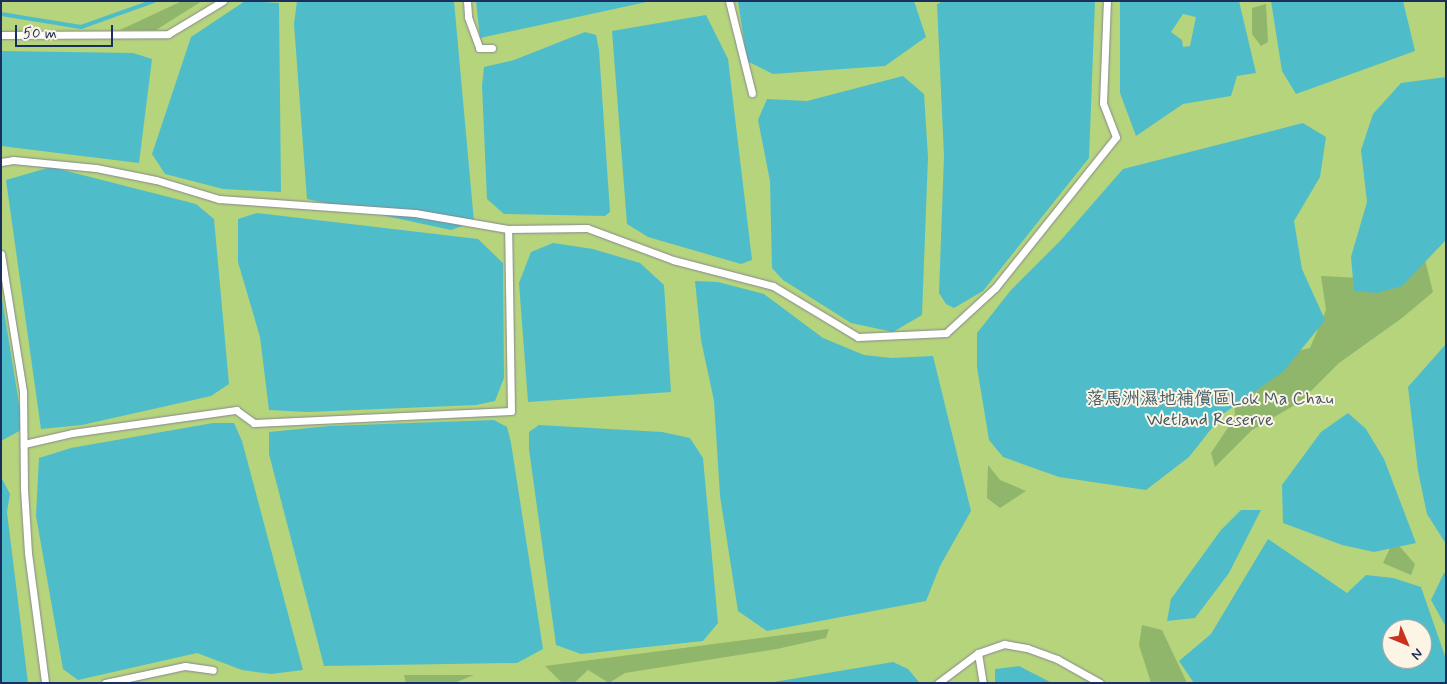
<!DOCTYPE html>
<meta charset="utf-8">
<style>
body{margin:0}
#map{position:relative;width:1447px;height:684px;overflow:hidden;background:#f5dec3;font-family:Mynerve,"LXGW WenKai TC",sans-serif}
div>[style]{position:absolute}
.green>*{inset:0;background:#b5d47c}
.forest>*{inset:0;background:#90b66c}
.water>*{inset:0;background:#4fbdc9}
.stream>*{height:4px;margin:-2px;padding:0 2px;transform-origin:2px;border-radius:2px;background:#4fbdc9}
.roads{filter:drop-shadow(0 0 1px #888690) drop-shadow(0 0 1px #888690)}
.lane>*{height:7px;margin:-3.5px;padding:0 3.5px;transform-origin:3.5px;border-radius:3.5px;background:#fff}
span{translate:-50% -50%;white-space:nowrap;text-align:center;line-height:1.15;-webkit-text-stroke:4px #fcf5e5;paint-order:stroke}
.park-label{font-size:18px;color:#425866}
.frame{position:absolute;inset:0;border:2px solid #1b2f5e;pointer-events:none}
.north{position:absolute;left:1382px;top:619px;width:50px;height:50px;box-sizing:border-box;background:#fcf5e5;border:1px solid #a2a6af;border-radius:50%;rotate:135deg;font-size:14px;font-weight:700;line-height:20px;text-align:center;color:#1b2f5e}
.north::after{content:'';display:block;margin:auto;width:18px;height:22px;background:#c8321e;clip-path:polygon(50% 0,100% 100%,50% 72%,0 100%)}
.scale{position:absolute;left:15px;top:25px;width:98px;height:22px;box-sizing:border-box;border:2px solid #1b2f5e;border-top:0;padding-left:6px;font-size:15px;line-height:18px;white-space:nowrap;color:#1b2f5e;-webkit-text-stroke:4px #fcf5e5;paint-order:stroke}
</style>
<div id="map">
<div class="green">
<div style="clip-path:polygon(evenodd,1px 1px,1446px 1px,1446px 683px,1px 683px,1px 1px,1392px 629px,1422px 629px,1422px 659px,1392px 659px,1392px 629px)"></div>
</div>
<div class="forest">
<div style="clip-path:polygon(182px 1px,202px 1px,156px 30px,120px 30px)"></div>
<div style="clip-path:polygon(1266px 4px,1268px 42px,1261px 46px,1252px 34px,1252px 8px)"></div>
<div style="clip-path:polygon(1422px 248px,1433px 292px,1402px 318px,1339px 363px,1300px 402px,1252px 430px,1215px 467px,1211px 453px,1235px 417px,1234px 391px,1271px 357px,1310px 348px,1326px 310px,1321px 276px,1381px 279px)"></div>
<div style="clip-path:polygon(988px 465px,1000px 480px,1026px 491px,1000px 508px,987px 498px)"></div>
<div style="clip-path:polygon(1394px 540px,1415px 564px,1411px 575px,1383px 563px)"></div>
<div style="clip-path:polygon(1142px 625px,1162px 630px,1187px 683px,1151px 683px,1139px 645px)"></div>
<div style="clip-path:polygon(829px 629px,826px 638px,777px 649px,625px 673px,609px 683px,588px 670px,574px 683px,562px 683px,545px 666px)"></div>
<div style="clip-path:polygon(404px 675px,474px 675px,454px 683px,406px 683px)"></div>
</div>
<div class="water">
<div style="clip-path:polygon(245px 1px,279px 3px,281px 192px,223px 189px,165px 174px,152px 154px,191px 37px)"></div>
<div style="clip-path:polygon(297px 1px,454px 1px,474px 222px,451px 230px,307px 199px,294px 24px)"></div>
<div style="clip-path:polygon(476px 1px,651px 1px,480px 38px)"></div>
<div style="clip-path:polygon(738px 1px,914px 1px,926px 37px,885px 66px,773px 74px,747px 61px)"></div>
<div style="clip-path:polygon(944px 1px,1095px 1px,1089px 158px,983px 291px,954px 308px,946px 304px,939px 293px,944px 156px,937px 4px)"></div>
<div style="clip-path:polygon(evenodd,1120px 1px,1239px 1px,1256px 73px,1237px 76px,1231px 96px,1183px 104px,1136px 136px,1120px 93px,1120px 1px,1183px 14px,1196px 17px,1190px 46px,1183px 47px,1182px 40px,1171px 32px,1183px 14px)"></div>
<div style="clip-path:polygon(1271px 1px,1403px 1px,1415px 51px,1296px 94px,1282px 71px)"></div>
<div style="clip-path:polygon(706px 15px,728px 59px,752px 260px,741px 264px,648px 237px,627px 224px,612px 31px)"></div>
<div style="clip-path:polygon(585px 32px,596px 35px,599px 50px,610px 212px,605px 216px,504px 214px,487px 199px,482px 86px,484px 67px,514px 60px)"></div>
<div style="clip-path:polygon(1px 51px,133px 53px,152px 59px,139px 163px,1px 146px)"></div>
<div style="clip-path:polygon(903px 76px,924px 94px,928px 157px,922px 315px,893px 332px,851px 323px,783px 280px,772px 268px,770px 181px,758px 120px,767px 99px,807px 101px)"></div>
<div style="clip-path:polygon(1446px 77px,1446px 240px,1402px 286px,1377px 293px,1354px 291px,1351px 257px,1367px 202px,1361px 150px,1373px 114px,1401px 83px)"></div>
<div style="clip-path:polygon(1303px 123px,1326px 137px,1320px 177px,1294px 221px,1302px 269px,1325px 320px,1284px 371px,1223px 414px,1189px 457px,1146px 490px,1059px 477px,1003px 457px,989px 440px,977px 367px,977px 333px,1011px 290px,1061px 240px,1123px 169px)"></div>
<div style="clip-path:polygon(51px 167px,196px 204px,214px 219px,229px 384px,211px 396px,82px 425px,41px 429px,6px 180px)"></div>
<div style="clip-path:polygon(257px 213px,478px 239px,503px 263px,504px 378px,495px 401px,476px 405px,308px 412px,269px 410px,260px 337px,238px 262px,238px 219px)"></div>
<div style="clip-path:polygon(553px 243px,593px 249px,640px 263px,664px 285px,671px 392px,528px 402px,519px 283px,531px 252px)"></div>
<div style="clip-path:polygon(695px 281px,718px 282px,764px 294px,823px 338px,864px 355px,892px 358px,933px 356px,971px 511px,940px 566px,926px 601px,767px 631px,738px 611px,720px 496px,714px 401px,701px 340px)"></div>
<div style="clip-path:polygon(1px 292px,23px 429px,1px 441px)"></div>
<div style="clip-path:polygon(1446px 344px,1446px 544px,1427px 514px,1418px 471px,1408px 387px)"></div>
<div style="clip-path:polygon(1348px 413px,1366px 429px,1384px 459px,1416px 543px,1374px 552px,1342px 545px,1283px 523px,1282px 485px,1321px 432px)"></div>
<div style="clip-path:polygon(494px 420px,507px 427px,511px 443px,543px 649px,517px 663px,324px 666px,269px 454px,269px 432px,329px 426px)"></div>
<div style="clip-path:polygon(213px 423px,234px 423px,242px 441px,303px 670px,271px 674px,242px 670px,197px 653px,78px 680px,63px 669px,36px 516px,39px 458px,71px 448px)"></div>
<div style="clip-path:polygon(539px 425px,662px 432px,690px 438px,703px 458px,718px 623px,703px 641px,581px 654px,556px 645px,529px 449px,529px 432px)"></div>
<div style="clip-path:polygon(1px 477px,10px 494px,7px 512px,28px 683px,1px 683px)"></div>
<div style="clip-path:polygon(1241px 510px,1261px 510px,1229px 573px,1195px 618px,1167px 621px,1171px 599px,1221px 530px)"></div>
<div style="clip-path:polygon(evenodd,1268px 539px,1347px 593px,1366px 575px,1393px 578px,1421px 587px,1446px 659px,1446px 683px,1194px 683px,1179px 661px,1211px 634px,1268px 539px,1392px 629px,1422px 629px,1422px 659px,1392px 659px,1392px 629px)"></div>
<div style="clip-path:polygon(1444px 573px,1446px 573px,1446px 627px,1431px 600px)"></div>
<div style="clip-path:polygon(893px 662px,908px 669px,919px 682px,768px 683px)"></div>
<div style="clip-path:polygon(1019px 666px,1052px 683px,995px 683px,995px 669px)"></div>
</div>
<div class="stream">
<div style="left:1px;top:14px;width:81px;rotate:9.2deg"></div>
<div style="left:81px;top:27px;width:77px;rotate:-19.6deg"></div>
</div>
<div class="roads">
<div class="lane">
<div style="left:467px;top:1px;width:16px;rotate:86deg"></div>
<div style="left:468px;top:17px;width:33px;rotate:70deg"></div>
<div style="left:479px;top:48px;width:13px"></div>
<div style="left:729px;top:1px;width:95px;rotate:76deg"></div>
<div style="left:1px;top:35px;width:167px;rotate:-0.3deg"></div>
<div style="left:168px;top:34px;width:64px;rotate:-31deg"></div>
<div style="left:1px;top:162px;width:12px;rotate:-9deg"></div>
<div style="left:13px;top:160px;width:83px;rotate:5.5deg"></div>
<div style="left:96px;top:168px;width:61px;rotate:11.3deg"></div>
<div style="left:156px;top:180px;width:66px;rotate:16.8deg"></div>
<div style="left:219px;top:199px;width:196px;rotate:4.1deg"></div>
<div style="left:415px;top:213px;width:94px;rotate:9.8deg"></div>
<div style="left:1px;top:254px;width:140px;rotate:80.9deg"></div>
<div style="left:23px;top:392px;width:97px;rotate:89.4deg"></div>
<div style="left:24px;top:489px;width:64px;rotate:86.4deg"></div>
<div style="left:28px;top:553px;width:131px;rotate:82.5deg"></div>
<div style="left:24px;top:444px;width:49px;rotate:-12.9deg"></div>
<div style="left:72px;top:433px;width:166px;rotate:-8deg"></div>
<div style="left:236px;top:410px;width:22px;rotate:36deg"></div>
<div style="left:254px;top:423px;width:257px;rotate:-2.7deg"></div>
<div style="left:511px;top:411px;width:182px;rotate:-90.9deg"></div>
<div style="left:508px;top:229px;width:79px;rotate:-0.7deg"></div>
<div style="left:587px;top:228px;width:92px;rotate:20.4deg"></div>
<div style="left:673px;top:260px;width:103px;rotate:14.6deg"></div>
<div style="left:773px;top:286px;width:99px;rotate:31deg"></div>
<div style="left:858px;top:337px;width:88px;rotate:-2.6deg"></div>
<div style="left:946px;top:333px;width:67px;rotate:-42.6deg"></div>
<div style="left:995px;top:288px;width:193px;rotate:-51.3deg"></div>
<div style="left:1116px;top:137px;width:36px;rotate:-111deg"></div>
<div style="left:1103px;top:103px;width:102px;rotate:-87.8deg"></div>
<div style="left:978px;top:653px;width:30px;rotate:81deg"></div>
<div style="left:105px;top:683px;width:82px;rotate:-12deg"></div>
<div style="left:185px;top:666px;width:28px;rotate:8deg"></div>
<div style="left:938px;top:683px;width:50px;rotate:-36.9deg"></div>
<div style="left:978px;top:653px;width:28px;rotate:-19deg"></div>
<div style="left:1004px;top:644px;width:23px;rotate:10deg"></div>
<div style="left:1027px;top:648px;width:32px;rotate:20deg"></div>
<div style="left:1057px;top:659px;width:49px;rotate:29.2deg"></div>
</div>
</div>
<div class="park-label">
<span style="left:1210px;top:410px">落馬洲濕地補償區Lok Ma Chau<br>Wetland Reserve</span>
</div>
<div class="frame"></div>
<div class="north">N</div>
<div class="scale">50 m</div>
</div>
